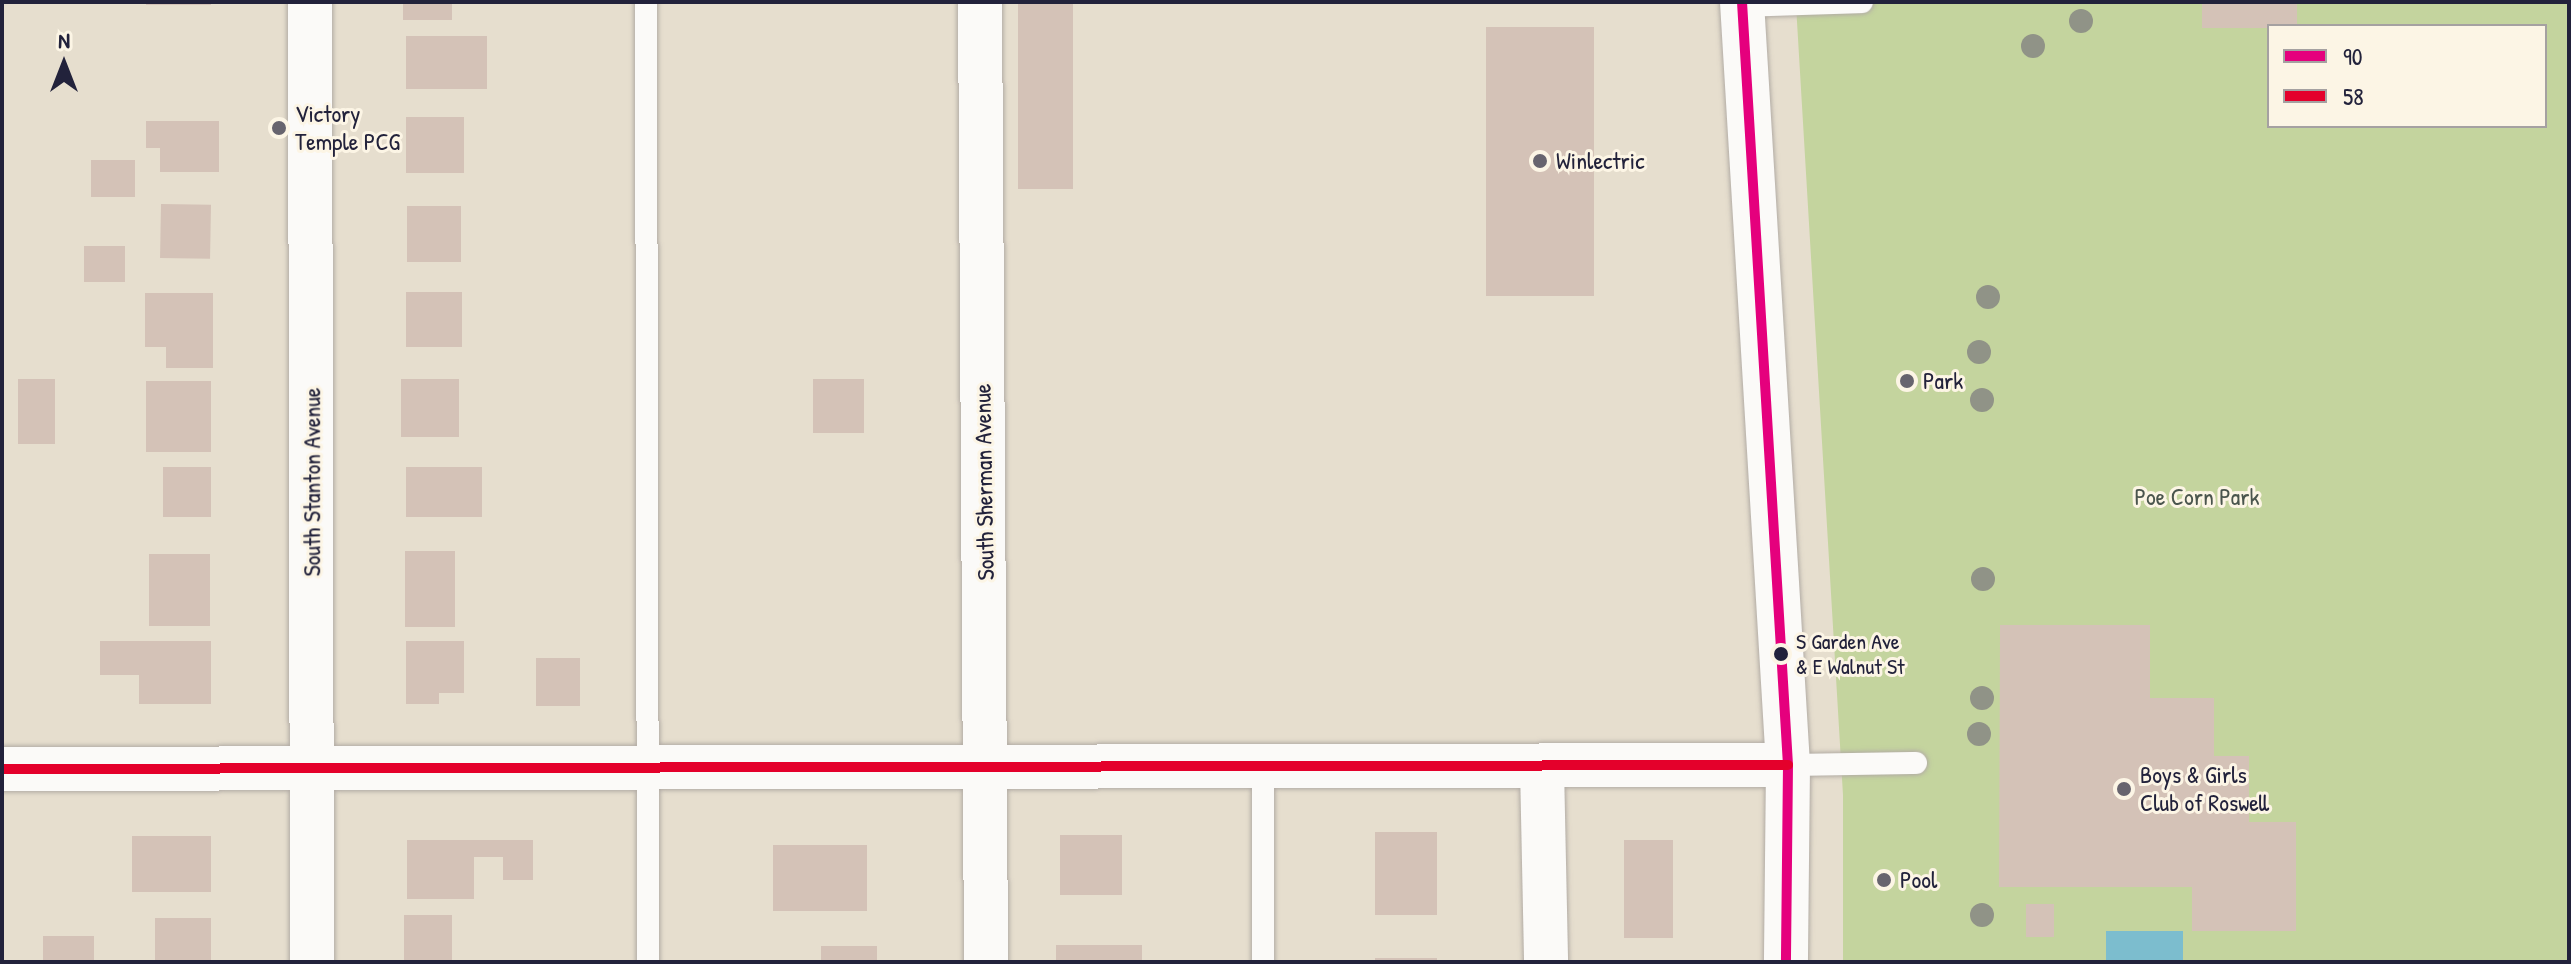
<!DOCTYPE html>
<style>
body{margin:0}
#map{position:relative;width:2571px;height:964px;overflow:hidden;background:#e6dece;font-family:"Patrick Hand",sans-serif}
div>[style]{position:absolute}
.green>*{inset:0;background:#c4d49e}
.water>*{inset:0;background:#7cbdce;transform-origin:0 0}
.building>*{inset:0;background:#d4c2b7;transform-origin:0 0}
.roads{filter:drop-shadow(0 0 2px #b2aca5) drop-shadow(0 0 2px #b2aca5)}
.service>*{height:22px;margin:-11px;padding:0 11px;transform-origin:11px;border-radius:11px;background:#fbfaf8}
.minor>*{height:44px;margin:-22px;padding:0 22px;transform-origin:22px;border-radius:22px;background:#fbfaf8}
.tertiary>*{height:44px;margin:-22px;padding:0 22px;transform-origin:22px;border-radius:22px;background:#fbfaf8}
.bus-1>*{height:10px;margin:-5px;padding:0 5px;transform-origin:5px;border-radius:5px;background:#e5007d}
.bus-2>*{height:10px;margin:-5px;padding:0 5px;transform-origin:5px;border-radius:5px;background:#e4002b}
.trees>*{width:24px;height:24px;margin:-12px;border-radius:50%;background:#909387}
.dots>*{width:22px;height:22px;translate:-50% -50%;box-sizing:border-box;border:4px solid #fcf5e5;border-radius:50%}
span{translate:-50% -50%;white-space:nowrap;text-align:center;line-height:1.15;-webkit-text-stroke:6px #fcf5e5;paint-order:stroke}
.bus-label{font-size:22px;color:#22223b}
.left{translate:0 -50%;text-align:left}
.poi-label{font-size:24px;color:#22223b}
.street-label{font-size:24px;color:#22223b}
.park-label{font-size:24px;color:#4a554d}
.frame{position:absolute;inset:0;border:4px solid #22223b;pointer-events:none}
.legend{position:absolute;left:2267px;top:24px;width:280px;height:104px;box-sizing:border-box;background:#fcf5e5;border:2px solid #a5a1a1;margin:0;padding:10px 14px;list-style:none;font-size:24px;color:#22223b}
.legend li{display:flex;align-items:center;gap:16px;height:40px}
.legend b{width:40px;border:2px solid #a5a1a1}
.north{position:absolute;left:24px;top:24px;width:80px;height:80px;-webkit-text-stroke:6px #fcf5e5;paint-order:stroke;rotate:0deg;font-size:22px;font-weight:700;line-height:32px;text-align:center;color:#22223b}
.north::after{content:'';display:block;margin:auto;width:28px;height:36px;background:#22223b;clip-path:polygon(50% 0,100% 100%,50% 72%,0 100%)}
</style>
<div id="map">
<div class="green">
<div style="clip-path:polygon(evenodd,1862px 2px,2569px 2px,2569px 962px,1843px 962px,1843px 795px,1796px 5px,1862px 2px,2269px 26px,2545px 26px,2545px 126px,2269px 126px,2269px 26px)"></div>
</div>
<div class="water">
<div style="left:2106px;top:931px;width:77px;height:31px"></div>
</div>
<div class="building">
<div style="left:146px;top:2px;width:65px;height:3px"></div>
<div style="left:403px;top:2px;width:49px;height:18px"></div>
<div style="left:1018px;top:2px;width:55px;height:187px"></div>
<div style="left:2202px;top:2px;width:95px;height:26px"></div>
<div style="left:1486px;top:27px;width:108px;height:269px"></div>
<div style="left:406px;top:36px;width:81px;height:53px"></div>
<div style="left:406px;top:117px;width:58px;height:56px"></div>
<div style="clip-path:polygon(146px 121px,219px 121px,219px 172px,160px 172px,160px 148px,146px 148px)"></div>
<div style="left:91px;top:160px;width:44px;height:37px"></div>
<div style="left:161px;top:204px;width:50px;height:54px;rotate:1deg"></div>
<div style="left:407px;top:206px;width:54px;height:56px"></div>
<div style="left:84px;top:246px;width:41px;height:36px"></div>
<div style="left:406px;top:292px;width:56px;height:55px"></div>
<div style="clip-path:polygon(145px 293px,213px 293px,213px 368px,166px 368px,166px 347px,145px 347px)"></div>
<div style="left:18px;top:379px;width:37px;height:65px"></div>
<div style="left:401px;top:379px;width:58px;height:58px"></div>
<div style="left:813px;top:379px;width:51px;height:54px"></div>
<div style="left:146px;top:381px;width:65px;height:71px"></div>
<div style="left:163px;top:467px;width:48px;height:50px"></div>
<div style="left:406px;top:467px;width:76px;height:50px"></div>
<div style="left:405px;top:551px;width:50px;height:76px"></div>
<div style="left:149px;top:554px;width:61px;height:72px"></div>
<div style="clip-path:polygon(2000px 625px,2150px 625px,2150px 698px,2214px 698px,2214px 756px,2249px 756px,2249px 822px,2296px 822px,2296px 931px,2192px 931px,2192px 887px,1999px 887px)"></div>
<div style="clip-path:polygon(100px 641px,211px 641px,211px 704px,139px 704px,139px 675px,100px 675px)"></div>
<div style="clip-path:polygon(406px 641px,464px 641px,464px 693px,439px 693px,439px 704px,406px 704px)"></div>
<div style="left:536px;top:658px;width:44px;height:48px"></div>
<div style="left:1375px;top:832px;width:62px;height:83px"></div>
<div style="left:1060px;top:835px;width:62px;height:60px"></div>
<div style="left:132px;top:836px;width:79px;height:56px"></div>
<div style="clip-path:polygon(407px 840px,533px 840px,533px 880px,503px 880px,503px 857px,474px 857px,474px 899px,407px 899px)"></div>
<div style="left:1624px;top:840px;width:49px;height:98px"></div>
<div style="left:773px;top:845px;width:94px;height:66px"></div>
<div style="left:2026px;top:904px;width:28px;height:33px"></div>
<div style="left:404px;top:915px;width:48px;height:47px"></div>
<div style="left:155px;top:918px;width:56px;height:44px"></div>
<div style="left:43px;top:936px;width:51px;height:26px"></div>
<div style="left:1056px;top:945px;width:86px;height:17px"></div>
<div style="left:821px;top:946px;width:56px;height:16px"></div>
<div style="left:1375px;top:958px;width:62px;height:4px"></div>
</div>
<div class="roads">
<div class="service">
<div style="left:646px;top:2px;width:960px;rotate:89.88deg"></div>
<div style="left:1742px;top:6px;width:120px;rotate:-1.9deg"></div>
<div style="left:1788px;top:765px;width:128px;rotate:-0.9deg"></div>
<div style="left:1263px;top:767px;width:195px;rotate:90deg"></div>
</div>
<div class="minor">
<div style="left:310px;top:2px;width:960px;rotate:89.88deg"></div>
<div style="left:980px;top:2px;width:960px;rotate:89.64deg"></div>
<div style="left:1542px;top:767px;width:195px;rotate:88.8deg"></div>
<div style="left:2px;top:769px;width:1786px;rotate:-0.13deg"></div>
</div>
<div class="tertiary">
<div style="left:1742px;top:2px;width:764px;rotate:86.55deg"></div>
<div style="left:1788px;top:765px;width:197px;rotate:90.6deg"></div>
</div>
</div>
<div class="bus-1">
<div style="left:1742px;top:2px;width:764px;rotate:86.55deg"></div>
<div style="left:1788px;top:765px;width:197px;rotate:90.6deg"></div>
</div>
<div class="bus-2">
<div style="left:2px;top:769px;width:1786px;rotate:-0.13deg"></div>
</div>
<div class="trees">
<div style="left:2081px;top:21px"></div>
<div style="left:2033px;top:46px"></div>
<div style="left:1988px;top:297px"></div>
<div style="left:1979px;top:352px"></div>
<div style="left:1982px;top:400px"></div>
<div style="left:1983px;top:579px"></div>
<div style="left:1982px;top:698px"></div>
<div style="left:1979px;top:734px"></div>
<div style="left:1982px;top:915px"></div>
</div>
<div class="dots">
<div style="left:279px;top:128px;background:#67646e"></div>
<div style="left:1540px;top:161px;background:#67646e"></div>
<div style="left:1907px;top:381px;background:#67646e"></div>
<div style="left:1781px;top:654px;background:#22223b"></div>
<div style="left:2124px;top:789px;background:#67646e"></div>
<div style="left:1884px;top:880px;background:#67646e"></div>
</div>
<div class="bus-label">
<span class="left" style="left:1796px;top:654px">S Garden Ave<br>&amp; E Walnut St</span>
</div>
<div class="poi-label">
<span class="left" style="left:295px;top:128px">Victory<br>Temple PCG</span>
<span class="left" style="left:1556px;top:161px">Winlectric</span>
<span class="left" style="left:1923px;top:381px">Park</span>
<span class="left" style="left:2140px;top:789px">Boys &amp; Girls<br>Club of Roswell</span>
<span class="left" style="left:1900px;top:880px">Pool</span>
</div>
<div class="street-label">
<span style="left:312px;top:482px;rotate:-90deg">South Stanton Avenue</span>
<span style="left:984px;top:482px;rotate:-91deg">South Sherman Avenue</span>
</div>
<div class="park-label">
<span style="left:2197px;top:497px">Poe Corn Park</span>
</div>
<div class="frame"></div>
<ul class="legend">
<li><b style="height:10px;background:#e5007d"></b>90</li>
<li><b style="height:10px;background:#e4002b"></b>58</li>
</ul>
<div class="north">N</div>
</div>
